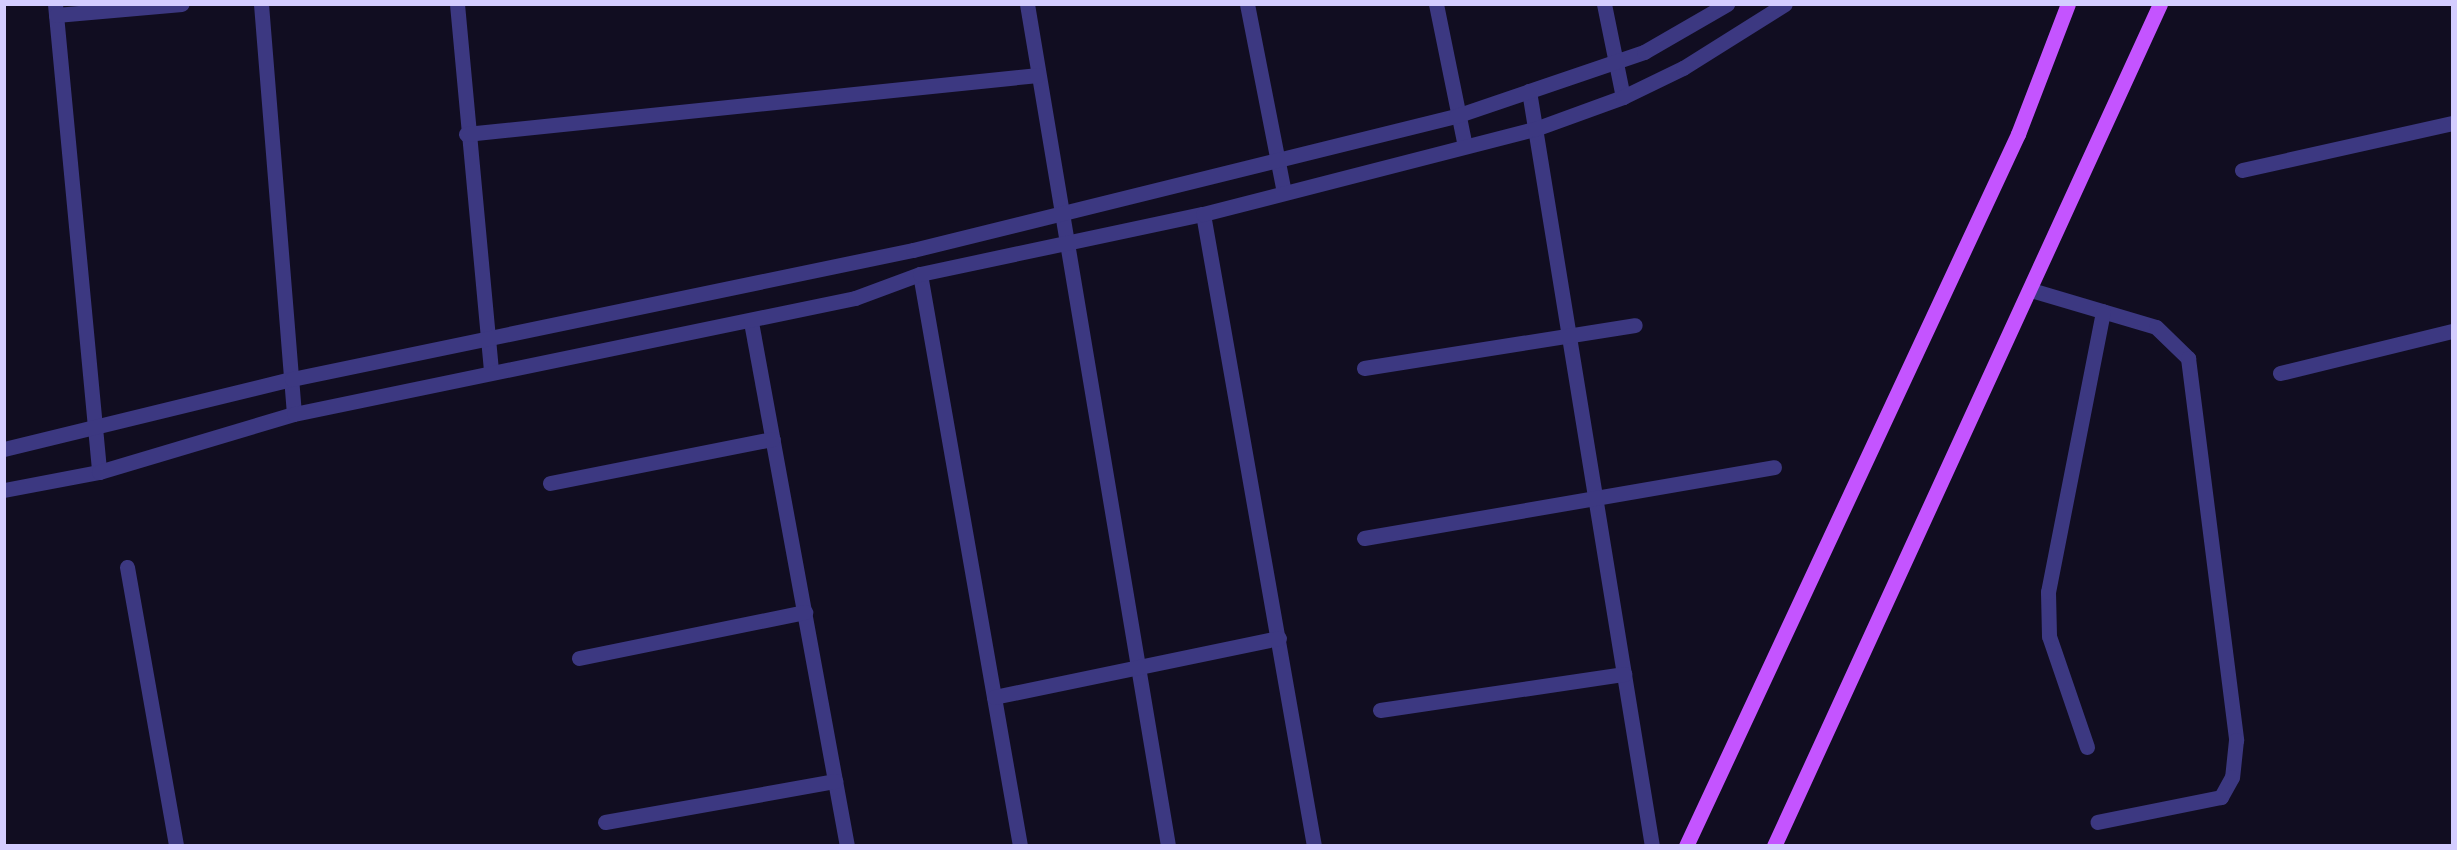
<!DOCTYPE html>
<style>
body{margin:0}
#map{position:relative;width:2457px;height:850px;overflow:hidden;background:#110d21;font-family:Inter,sans-serif}
div>[style]{position:absolute}
.minor>*{height:15px;margin:-7.5px;padding:0 7.5px;transform-origin:7.5px;border-radius:7.5px;background:#3c3881}
.major>*{height:15px;margin:-7.5px;padding:0 7.5px;transform-origin:7.5px;border-radius:7.5px;background:#c454ff}
span{translate:-50% -50%;white-space:nowrap;text-align:center;line-height:1.15;-webkit-text-stroke:4.5px #110d21;paint-order:stroke}
.frame{position:absolute;inset:0;border:6px solid #d4cdff;pointer-events:none}
</style>
<div id="map">
<div class="minor">
<div style="left:55px;top:4px;width:470px;rotate:84.6deg"></div>
<div style="left:261px;top:4px;width:411px;rotate:85.4deg"></div>
<div style="left:457px;top:4px;width:370px;rotate:84.7deg"></div>
<div style="left:1027px;top:4px;width:854px;rotate:80.49deg"></div>
<div style="left:1247px;top:4px;width:192px;rotate:78.9deg"></div>
<div style="left:1436px;top:4px;width:145px;rotate:78.5deg"></div>
<div style="left:1604px;top:4px;width:95px;rotate:78.5deg"></div>
<div style="left:56px;top:15px;width:126px;rotate:-5deg"></div>
<div style="left:1529px;top:91px;width:765px;rotate:80.75deg"></div>
<div style="left:466px;top:134px;width:575px;rotate:-5.89deg"></div>
<div style="left:2242px;top:170px;width:215px;rotate:-12.6deg"></div>
<div style="left:1203px;top:214px;width:642px;rotate:80.04deg"></div>
<div style="left:920px;top:274px;width:581px;rotate:80.08deg"></div>
<div style="left:2031px;top:290px;width:130px;rotate:16.5deg"></div>
<div style="left:2156px;top:327px;width:45px;rotate:44.1deg"></div>
<div style="left:2188px;top:358px;width:385px;rotate:82.8deg"></div>
<div style="left:2236px;top:740px;width:37px;rotate:96deg"></div>
<div style="left:2232px;top:777px;width:23px;rotate:119deg"></div>
<div style="left:2221px;top:797px;width:126px;rotate:168.6deg"></div>
<div style="left:751px;top:322px;width:533px;rotate:79.62deg"></div>
<div style="left:1364px;top:368px;width:274px;rotate:-9deg"></div>
<div style="left:2280px;top:373px;width:177px;rotate:-13.7deg"></div>
<div style="left:4px;top:449px;width:296px;rotate:-13.7deg"></div>
<div style="left:292px;top:379px;width:634px;rotate:-11.74deg"></div>
<div style="left:913px;top:250px;width:559px;rotate:-13.86deg"></div>
<div style="left:1456px;top:116px;width:199px;rotate:-18.8deg"></div>
<div style="left:1644px;top:52px;width:96px;rotate:-30deg"></div>
<div style="left:550px;top:483px;width:227px;rotate:-11.2deg"></div>
<div style="left:4px;top:490px;width:97px;rotate:-10.7deg"></div>
<div style="left:99px;top:472px;width:203px;rotate:-16.6deg"></div>
<div style="left:294px;top:414px;width:573px;rotate:-11.68deg"></div>
<div style="left:855px;top:298px;width:69px;rotate:-20.3deg"></div>
<div style="left:920px;top:274px;width:289px;rotate:-12deg"></div>
<div style="left:1203px;top:214px;width:343px;rotate:-14.4deg"></div>
<div style="left:1535px;top:129px;width:94px;rotate:-20deg"></div>
<div style="left:1623px;top:97px;width:67px;rotate:-25.8deg"></div>
<div style="left:1683px;top:68px;width:120px;rotate:-32.1deg"></div>
<div style="left:1364px;top:538px;width:416px;rotate:-9.8deg"></div>
<div style="left:127px;top:567px;width:283px;rotate:80deg"></div>
<div style="left:579px;top:658px;width:231px;rotate:-11.5deg"></div>
<div style="left:994px;top:697px;width:291px;rotate:-11.7deg"></div>
<div style="left:1380px;top:710px;width:247px;rotate:-8.4deg"></div>
<div style="left:2087px;top:747px;width:117px;rotate:-108.9deg"></div>
<div style="left:2049px;top:636px;width:44px;rotate:-91.3deg"></div>
<div style="left:2048px;top:592px;width:286px;rotate:-78.9deg"></div>
<div style="left:605px;top:822px;width:234px;rotate:-10.1deg"></div>
</div>
<div class="major">
<div style="left:1686px;top:846px;width:786px;rotate:-65deg"></div>
<div style="left:2018px;top:134px;width:139px;rotate:-69deg"></div>
<div style="left:1774px;top:846px;width:926px;rotate:-65.37deg"></div>
</div>
<div class="frame"></div>
</div>
